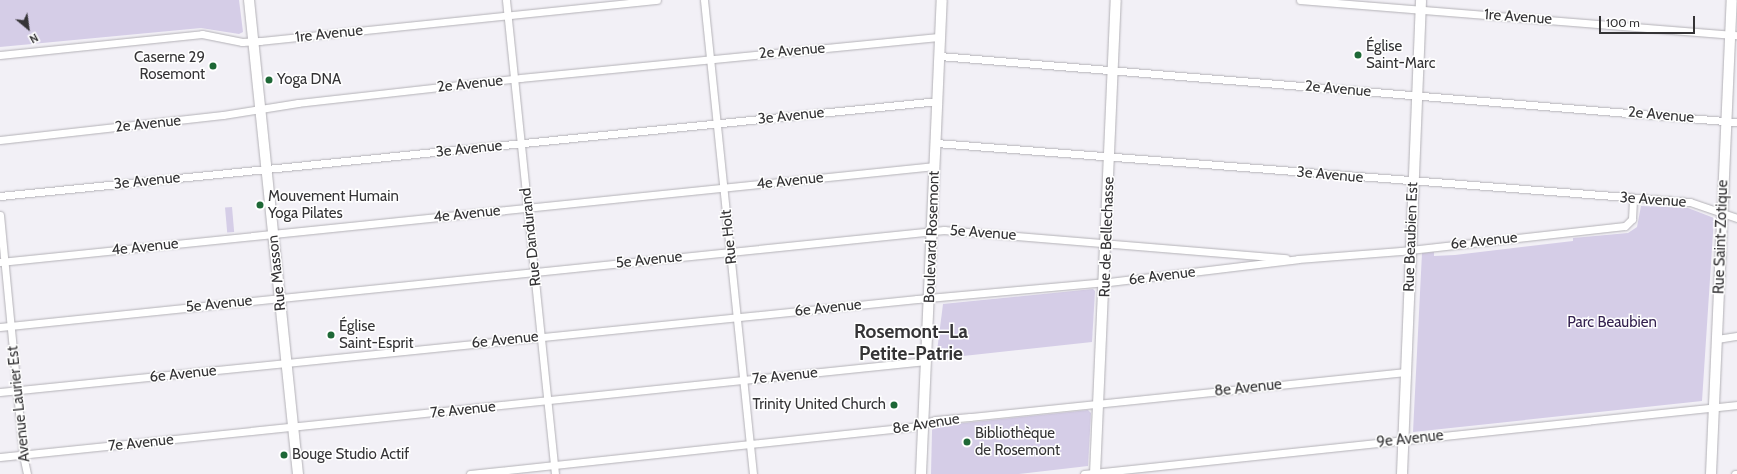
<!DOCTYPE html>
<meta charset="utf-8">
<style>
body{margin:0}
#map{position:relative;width:1737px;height:474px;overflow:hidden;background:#f2f0f6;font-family:Cabin,sans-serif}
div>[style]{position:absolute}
.green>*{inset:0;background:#d5cde7;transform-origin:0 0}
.roads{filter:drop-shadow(0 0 1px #b3b1b6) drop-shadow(0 0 1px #b3b1b6)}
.street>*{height:7px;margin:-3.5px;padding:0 3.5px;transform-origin:3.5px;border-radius:3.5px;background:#fff}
.secondary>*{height:10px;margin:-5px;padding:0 5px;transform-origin:5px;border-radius:5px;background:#fff}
.dots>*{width:11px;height:11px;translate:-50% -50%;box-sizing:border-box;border:2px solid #fff;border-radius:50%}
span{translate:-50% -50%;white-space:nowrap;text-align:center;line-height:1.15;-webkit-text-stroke:3px #fff;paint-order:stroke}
.street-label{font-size:15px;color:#353436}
.poi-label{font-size:15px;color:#353436}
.left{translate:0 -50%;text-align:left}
.right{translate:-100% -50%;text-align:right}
.park-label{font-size:15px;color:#34214f}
.district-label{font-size:19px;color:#353436;font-weight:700}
.north{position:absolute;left:8px;top:8px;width:40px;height:40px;-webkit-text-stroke:3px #fff;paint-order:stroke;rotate:151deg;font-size:11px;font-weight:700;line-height:16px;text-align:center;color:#353436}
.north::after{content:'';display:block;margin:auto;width:14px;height:18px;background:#353436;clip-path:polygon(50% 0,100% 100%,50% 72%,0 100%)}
.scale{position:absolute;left:1599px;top:16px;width:96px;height:18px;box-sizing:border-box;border:2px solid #353436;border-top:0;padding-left:5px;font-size:12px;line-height:14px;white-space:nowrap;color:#353436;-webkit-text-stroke:3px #fff;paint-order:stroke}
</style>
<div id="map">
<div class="green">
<div style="clip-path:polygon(0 0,239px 0,243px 32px,239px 34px,201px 28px,0 47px)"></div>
<div style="clip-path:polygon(1641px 206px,1688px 208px,1714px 218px,1702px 401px,1413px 432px,1422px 253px,1434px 252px,1434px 256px,1455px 255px,1573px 241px,1573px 238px,1628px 233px,1637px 227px)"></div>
<div style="left:232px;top:207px;width:25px;height:7px;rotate:85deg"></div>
<div style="clip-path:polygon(1093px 289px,1095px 291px,1092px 342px,936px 359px,943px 304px)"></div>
<div style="clip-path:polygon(1088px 410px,1091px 413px,1088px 466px,1019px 474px,931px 474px,932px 430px,936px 426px)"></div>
</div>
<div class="roads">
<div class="street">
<div style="left:506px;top:0;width:477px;rotate:84.1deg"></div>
<div style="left:704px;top:0;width:477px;rotate:84.1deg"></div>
<div style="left:1300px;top:0;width:438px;rotate:4.6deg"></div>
<div style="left:0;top:55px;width:203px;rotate:-5.9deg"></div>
<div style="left:202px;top:34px;width:41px;rotate:11.3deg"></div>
<div style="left:242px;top:42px;width:18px;rotate:-3deg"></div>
<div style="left:260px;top:41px;width:399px;rotate:-5.9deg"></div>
<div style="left:939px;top:56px;width:801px;rotate:4.73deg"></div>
<div style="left:0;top:140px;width:224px;rotate:-6.4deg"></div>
<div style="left:223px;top:115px;width:76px;rotate:-9.1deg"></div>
<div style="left:298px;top:103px;width:224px;rotate:-6.4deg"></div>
<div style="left:521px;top:78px;width:421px;rotate:-5.6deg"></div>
<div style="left:936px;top:143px;width:756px;rotate:4.47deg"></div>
<div style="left:1690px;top:202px;width:50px;rotate:18.8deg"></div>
<div style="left:0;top:196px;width:943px;rotate:-5.78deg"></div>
<div style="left:0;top:215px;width:241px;rotate:84.5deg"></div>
<div style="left:23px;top:455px;width:19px;rotate:78deg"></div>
<div style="left:0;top:262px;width:940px;rotate:-5.86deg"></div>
<div style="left:0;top:327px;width:949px;rotate:-5.87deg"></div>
<div style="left:944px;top:230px;width:343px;rotate:4.7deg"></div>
<div style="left:1717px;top:339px;width:20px;rotate:-9deg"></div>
<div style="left:0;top:392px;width:922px;rotate:-5.79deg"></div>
<div style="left:917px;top:299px;width:193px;rotate:-5.1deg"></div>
<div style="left:1109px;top:282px;width:190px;rotate:-6.9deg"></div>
<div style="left:1298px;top:259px;width:103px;rotate:-4.4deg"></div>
<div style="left:1401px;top:251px;width:225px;rotate:-6.4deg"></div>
<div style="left:1625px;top:226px;width:10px;rotate:-45deg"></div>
<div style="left:1632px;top:219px;width:20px;rotate:-87deg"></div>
<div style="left:0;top:457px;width:931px;rotate:-5.92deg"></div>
<div style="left:470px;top:474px;width:443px;rotate:-6.1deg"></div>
<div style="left:911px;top:427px;width:25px;rotate:-16deg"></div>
<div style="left:935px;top:420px;width:35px;rotate:-5deg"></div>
<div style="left:970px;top:417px;width:437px;rotate:-5.9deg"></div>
<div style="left:1084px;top:474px;width:657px;rotate:-6.03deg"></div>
<div style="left:1735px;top:474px;width:2px"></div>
</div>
<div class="secondary">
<div style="left:249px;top:0;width:477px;rotate:84.1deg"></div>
<div style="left:921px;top:474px;width:474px;rotate:-87.5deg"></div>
<div style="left:1095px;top:474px;width:474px;rotate:-87.5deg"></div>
<div style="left:1402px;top:474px;width:474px;rotate:-87.7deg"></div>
<div style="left:1711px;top:474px;width:474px;rotate:-87.5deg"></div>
</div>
</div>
<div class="dots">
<div style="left:1358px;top:55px;background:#1e6836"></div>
<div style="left:213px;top:66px;background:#1e6836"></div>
<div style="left:269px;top:80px;background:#1e6836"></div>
<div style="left:260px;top:205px;background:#1e6836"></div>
<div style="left:331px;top:335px;background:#1e6836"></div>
<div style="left:894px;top:405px;background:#1e6836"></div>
<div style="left:967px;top:442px;background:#1e6836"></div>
<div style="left:284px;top:455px;background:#1e6836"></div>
</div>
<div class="street-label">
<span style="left:1518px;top:17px;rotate:4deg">1re Avenue</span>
<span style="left:329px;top:34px;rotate:-6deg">1re Avenue</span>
<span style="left:792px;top:51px;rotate:-5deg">2e Avenue</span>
<span style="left:470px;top:84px;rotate:-6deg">2e Avenue</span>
<span style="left:1338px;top:89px;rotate:5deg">2e Avenue</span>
<span style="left:1661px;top:115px;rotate:5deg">2e Avenue</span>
<span style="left:791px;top:116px;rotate:-6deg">3e Avenue</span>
<span style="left:148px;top:124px;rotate:-6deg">2e Avenue</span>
<span style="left:469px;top:149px;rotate:-6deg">3e Avenue</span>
<span style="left:1330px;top:175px;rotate:5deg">3e Avenue</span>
<span style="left:147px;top:181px;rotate:-6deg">3e Avenue</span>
<span style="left:790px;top:181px;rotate:-6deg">4e Avenue</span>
<span style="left:1653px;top:200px;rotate:4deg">3e Avenue</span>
<span style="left:467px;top:214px;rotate:-6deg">4e Avenue</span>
<span style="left:983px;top:233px;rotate:4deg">5e Avenue</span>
<span style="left:531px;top:237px;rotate:-96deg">Rue Dandurand</span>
<span style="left:729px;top:237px;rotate:-96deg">Rue Holt</span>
<span style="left:932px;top:237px;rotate:-88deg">Boulevard Rosemont</span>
<span style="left:1107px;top:237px;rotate:-88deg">Rue de Bellechasse</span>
<span style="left:1411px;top:237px;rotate:-88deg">Rue Beaubien Est</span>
<span style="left:1721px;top:237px;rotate:-88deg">Rue Saint-Zotique</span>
<span style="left:1484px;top:241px;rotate:-6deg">6e Avenue</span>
<span style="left:145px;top:247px;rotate:-6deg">4e Avenue</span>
<span style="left:649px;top:260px;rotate:-6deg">5e Avenue</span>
<span style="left:277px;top:273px;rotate:-96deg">Rue Masson</span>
<span style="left:1162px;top:276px;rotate:-7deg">6e Avenue</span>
<span style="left:219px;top:304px;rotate:-6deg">5e Avenue</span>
<span style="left:828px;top:308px;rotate:-6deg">6e Avenue</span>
<span style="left:505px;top:340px;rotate:-6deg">6e Avenue</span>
<span style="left:183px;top:374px;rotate:-6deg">6e Avenue</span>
<span style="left:785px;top:376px;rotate:-6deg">7e Avenue</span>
<span style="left:1248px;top:388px;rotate:-6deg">8e Avenue</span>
<span style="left:19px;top:404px;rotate:-96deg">Avenue Laurier Est</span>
<span style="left:463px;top:410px;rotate:-6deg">7e Avenue</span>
<span style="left:926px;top:424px;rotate:-9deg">8e Avenue</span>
<span style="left:1410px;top:439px;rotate:-6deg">9e Avenue</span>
<span style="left:141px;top:443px;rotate:-6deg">7e Avenue</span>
</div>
<div class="poi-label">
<span class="left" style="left:1366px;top:55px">Église<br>Saint-Marc</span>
<span class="right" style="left:205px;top:66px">Caserne 29<br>Rosemont</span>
<span class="left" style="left:277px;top:80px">Yoga DNA</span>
<span class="left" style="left:268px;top:205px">Mouvement Humain<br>Yoga Pilates</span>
<span class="left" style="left:339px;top:335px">Église<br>Saint-Esprit</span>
<span class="right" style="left:886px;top:405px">Trinity United Church</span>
<span class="left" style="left:975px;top:442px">Bibliothèque<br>de Rosemont</span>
<span class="left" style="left:292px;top:455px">Bouge Studio Actif</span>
</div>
<div class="park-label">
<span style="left:1612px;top:323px">Parc Beaubien</span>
</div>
<div class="district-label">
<span style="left:911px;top:343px">Rosemont–La<br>Petite-Patrie</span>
</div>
<div class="north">N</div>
<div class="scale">100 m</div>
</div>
